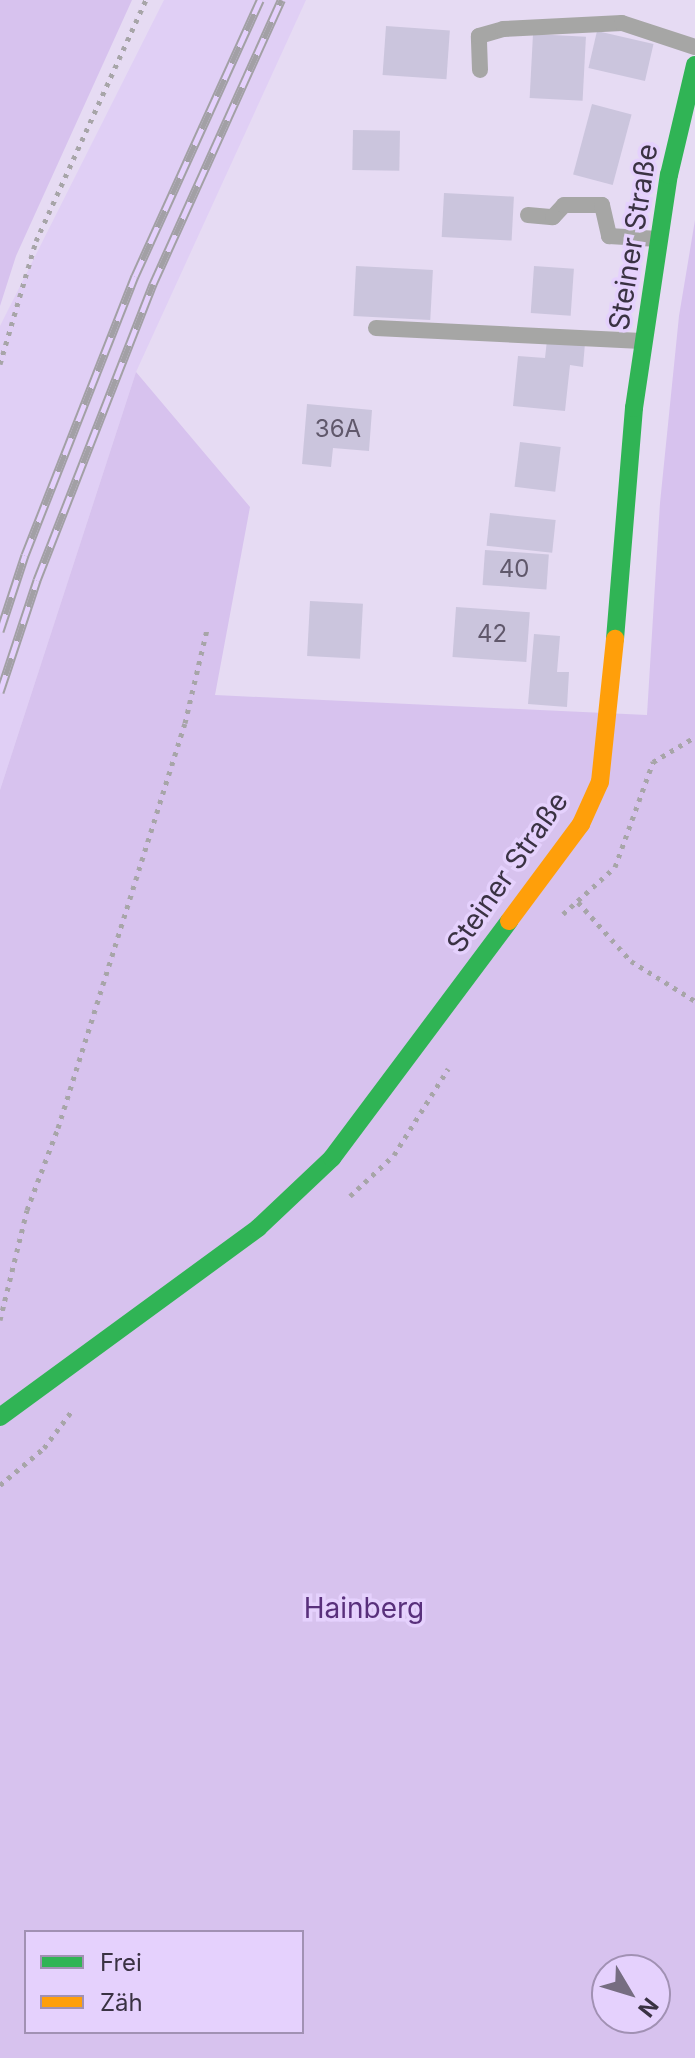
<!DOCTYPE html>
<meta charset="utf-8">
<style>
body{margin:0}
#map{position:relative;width:695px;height:2058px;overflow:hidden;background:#e6dbf3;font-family:Inter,sans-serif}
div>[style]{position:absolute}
.built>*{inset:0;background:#e0cff5}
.green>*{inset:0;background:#d7c2ee}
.building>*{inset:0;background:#cbc5dd;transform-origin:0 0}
.path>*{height:5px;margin-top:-2.5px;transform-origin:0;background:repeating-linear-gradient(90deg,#a7a5a8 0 4px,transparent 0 10px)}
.lane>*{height:16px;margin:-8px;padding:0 8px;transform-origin:8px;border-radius:8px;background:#a6a6a5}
.fast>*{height:18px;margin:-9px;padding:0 9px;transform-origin:9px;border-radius:9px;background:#30b455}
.slow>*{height:18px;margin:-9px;padding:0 9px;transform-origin:9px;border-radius:9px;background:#ff9f0a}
.rail>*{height:9px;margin-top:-4.5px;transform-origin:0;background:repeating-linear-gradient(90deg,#e5d1fd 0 18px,#a2a0a5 0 36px);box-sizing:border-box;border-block:2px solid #a2a0a5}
span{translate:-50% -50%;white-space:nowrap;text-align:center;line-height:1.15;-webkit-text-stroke:7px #e5d1fd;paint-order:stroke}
.number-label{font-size:24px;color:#60586b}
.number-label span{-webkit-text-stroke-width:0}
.street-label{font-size:28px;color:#3a3243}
.park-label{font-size:28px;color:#59307c}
.legend{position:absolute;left:24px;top:1930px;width:280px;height:104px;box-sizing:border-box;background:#e5d1fd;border:2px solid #a191b3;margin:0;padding:10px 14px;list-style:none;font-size:24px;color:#3a3243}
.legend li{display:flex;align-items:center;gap:16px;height:40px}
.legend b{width:40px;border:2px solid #a191b3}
.north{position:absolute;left:591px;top:1954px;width:80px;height:80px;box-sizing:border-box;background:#e5d1fd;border:2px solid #a191b3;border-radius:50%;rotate:128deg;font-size:22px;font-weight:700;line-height:32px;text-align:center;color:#3a3243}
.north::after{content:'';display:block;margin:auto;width:28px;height:36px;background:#766d81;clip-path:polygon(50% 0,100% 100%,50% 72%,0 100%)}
</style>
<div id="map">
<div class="built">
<div style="clip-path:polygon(164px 0,306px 0,136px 372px,0 790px,0 326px)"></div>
</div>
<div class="green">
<div style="clip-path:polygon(0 0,132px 0,16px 256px,0 306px)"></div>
<div style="clip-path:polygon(evenodd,695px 220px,695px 2058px,0 2058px,0 790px,136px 372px,250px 507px,215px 695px,647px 715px,660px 503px,679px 316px,695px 220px,26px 1932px,302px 1932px,302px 2032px,26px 2032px,26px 1932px,695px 220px,607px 1970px,655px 1970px,655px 2018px,607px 2018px,607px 1970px)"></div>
</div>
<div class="building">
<div style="left:386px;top:26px;width:64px;height:49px;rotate:4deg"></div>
<div style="left:597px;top:31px;width:58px;height:38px;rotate:13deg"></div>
<div style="left:533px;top:34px;width:53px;height:64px;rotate:3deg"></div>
<div style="left:592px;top:104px;width:41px;height:73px;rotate:15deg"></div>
<div style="left:353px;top:130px;width:47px;height:40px;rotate:1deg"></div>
<div style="left:444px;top:193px;width:70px;height:44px;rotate:3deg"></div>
<div style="left:356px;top:266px;width:77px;height:50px;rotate:3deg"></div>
<div style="left:534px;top:266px;width:40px;height:47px;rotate:4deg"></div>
<div style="clip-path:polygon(547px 340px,585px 343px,583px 367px,570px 365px,565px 411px,513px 406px,518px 356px,545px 358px)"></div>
<div style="clip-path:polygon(307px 404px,372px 410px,369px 451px,333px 448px,331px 467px,302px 464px)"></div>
<div style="left:520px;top:442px;width:41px;height:45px;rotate:7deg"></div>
<div style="left:490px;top:513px;width:66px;height:33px;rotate:6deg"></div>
<div style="left:485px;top:550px;width:64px;height:35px;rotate:4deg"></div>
<div style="left:310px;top:601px;width:53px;height:55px;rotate:3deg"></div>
<div style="left:456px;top:607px;width:74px;height:50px;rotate:4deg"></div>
<div style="clip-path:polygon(534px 634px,560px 636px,557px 672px,569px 672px,567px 707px,528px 704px)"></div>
</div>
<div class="path">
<div style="left:0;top:364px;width:128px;rotate:-73.7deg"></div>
<div style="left:36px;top:241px;width:265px;rotate:-65.5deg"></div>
<div style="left:578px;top:902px;width:79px;rotate:48.1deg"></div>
<div style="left:631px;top:961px;width:75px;rotate:32deg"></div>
<div style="left:563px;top:914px;width:70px;rotate:-42.1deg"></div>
<div style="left:615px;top:867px;width:112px;rotate:-70.1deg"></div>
<div style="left:653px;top:762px;width:49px;rotate:-30.8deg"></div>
<div style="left:350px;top:1196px;width:60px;rotate:-43deg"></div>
<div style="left:394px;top:1155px;width:102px;rotate:-57.9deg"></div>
<div style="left:0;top:1320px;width:113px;rotate:-76.2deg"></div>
<div style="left:27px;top:1210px;width:88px;rotate:-69.3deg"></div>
<div style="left:58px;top:1128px;width:424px;rotate:-72.6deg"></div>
<div style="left:185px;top:723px;width:97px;rotate:-76.8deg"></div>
<div style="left:0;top:1485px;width:57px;rotate:-40.1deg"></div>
<div style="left:44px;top:1448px;width:45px;rotate:-53.1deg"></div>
</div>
<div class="lane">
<div style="left:480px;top:70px;width:34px;rotate:-92deg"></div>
<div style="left:479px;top:36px;width:25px;rotate:-16deg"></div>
<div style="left:503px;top:29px;width:119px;rotate:-2.9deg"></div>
<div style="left:622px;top:23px;width:77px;rotate:18.2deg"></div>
<div style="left:528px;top:215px;width:25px;rotate:5deg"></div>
<div style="left:553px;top:217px;width:16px;rotate:-47deg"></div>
<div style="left:564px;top:205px;width:38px"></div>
<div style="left:602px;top:205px;width:32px;rotate:77deg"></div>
<div style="left:609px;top:236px;width:49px;rotate:3.5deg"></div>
<div style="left:376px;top:328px;width:266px;rotate:2.8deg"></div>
</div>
<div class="fast">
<div style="left:615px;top:639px;width:232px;rotate:-85.3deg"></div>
<div style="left:634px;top:408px;width:236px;rotate:-81.5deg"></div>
<div style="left:669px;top:175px;width:113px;rotate:-76.7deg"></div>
<div style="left:0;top:1417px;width:320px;rotate:-36.2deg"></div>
<div style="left:258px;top:1228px;width:102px;rotate:-43.4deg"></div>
<div style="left:332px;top:1158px;width:296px;rotate:-53.2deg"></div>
</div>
<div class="slow">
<div style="left:509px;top:921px;width:121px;rotate:-53.4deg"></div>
<div style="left:581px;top:824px;width:46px;rotate:-65.7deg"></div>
<div style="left:600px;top:782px;width:144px;rotate:-84deg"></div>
</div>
<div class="rail">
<div style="left:0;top:631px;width:80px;rotate:-71.8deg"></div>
<div style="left:25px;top:555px;width:300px;rotate:-68.5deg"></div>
<div style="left:135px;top:276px;width:303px;rotate:-65.6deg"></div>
<div style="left:0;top:692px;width:118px;rotate:-71.7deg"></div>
<div style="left:37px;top:580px;width:318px;rotate:-68.6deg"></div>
<div style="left:153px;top:284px;width:312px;rotate:-65.7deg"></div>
</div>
<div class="number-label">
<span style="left:338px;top:429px">36A</span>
<span style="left:514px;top:569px">40</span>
<span style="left:492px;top:634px">42</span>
</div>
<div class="street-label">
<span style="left:633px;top:237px;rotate:-81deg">Steiner Straße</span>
<span style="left:507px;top:872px;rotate:-55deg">Steiner Straße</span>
</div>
<div class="park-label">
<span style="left:364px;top:1608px">Hainberg</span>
</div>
<ul class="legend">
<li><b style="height:10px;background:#30b455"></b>Frei</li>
<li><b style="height:10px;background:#ff9f0a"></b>Zäh</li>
</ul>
<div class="north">N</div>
</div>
